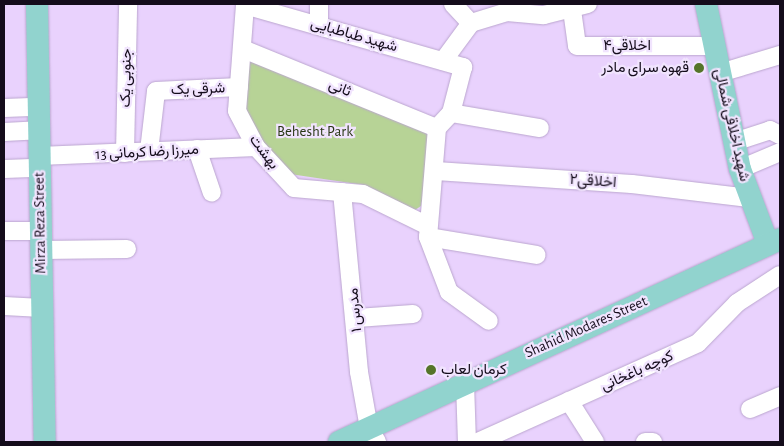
<!DOCTYPE html>
<meta charset="utf-8">
<style>
body{margin:0}
#map{position:relative;width:784px;height:446px;overflow:hidden;background:#e9d2fd;font-family:"Alegreya Sans",Vazirmatn,sans-serif}
div>[style]{position:absolute}
.green>*{inset:0;background:#b7d396}
.roads{filter:drop-shadow(0 0 1px #bba6cf) drop-shadow(0 0 1px #bba6cf)}
.minor>*{height:18px;margin:-9px;padding:0 9px;transform-origin:9px;border-radius:9px;background:#fff}
.major>*{height:22px;margin:-11px;padding:0 11px;transform-origin:11px;border-radius:11px;background:#91d3ce}
.dots>*{width:14px;height:14px;translate:-50% -50%;box-sizing:border-box;border:2px solid #f1e4fe;border-radius:50%}
span{translate:-50% -50%;white-space:nowrap;text-align:center;line-height:1.15;-webkit-text-stroke:4.5px #f1e4fe;paint-order:stroke}
.street-label{font-size:15px;color:#140c1b}
.poi-label{font-size:15px;color:#140c1b}
.right{translate:-100% -50%;text-align:right}
.left{translate:0 -50%;text-align:left}
.park-label{font-size:15px;color:#293715}
.frame{position:absolute;inset:0;border:5px solid #140c1b;pointer-events:none}
</style>
<div id="map">
<div class="green">
<div style="clip-path:polygon(246px 59px,435px 132px,421px 206px,415px 210px,364px 185px,290px 174px,274px 159px,243px 113px)"></div>
</div>
<div class="roads">
<div class="minor">
<div style="left:319px;top:4px;width:21px;rotate:90deg"></div>
<div style="left:453px;top:4px;width:26px;rotate:47deg"></div>
<div style="left:471px;top:23px;width:38px;rotate:-17deg"></div>
<div style="left:507px;top:12px;width:37px;rotate:5deg"></div>
<div style="left:544px;top:15px;width:45px;rotate:-14deg"></div>
<div style="left:245px;top:5px;width:227px;rotate:15.9deg"></div>
<div style="left:463px;top:67px;width:48px;rotate:104.6deg"></div>
<div style="left:451px;top:113px;width:21px;rotate:133deg"></div>
<div style="left:437px;top:128px;width:109px;rotate:94.7deg"></div>
<div style="left:428px;top:237px;width:59px;rotate:69.1deg"></div>
<div style="left:449px;top:292px;width:49px;rotate:35.9deg"></div>
<div style="left:245px;top:5px;width:106px;rotate:94.3deg"></div>
<div style="left:237px;top:111px;width:41px;rotate:62.2deg"></div>
<div style="left:256px;top:147px;width:56px;rotate:47.2deg"></div>
<div style="left:294px;top:188px;width:69px;rotate:5deg"></div>
<div style="left:363px;top:194px;width:72px;rotate:26.2deg"></div>
<div style="left:572px;top:10px;width:36px;rotate:82deg"></div>
<div style="left:577px;top:46px;width:138px"></div>
<div style="left:243px;top:49px;width:209px;rotate:22.2deg"></div>
<div style="left:443px;top:61px;width:47px;rotate:-53.6deg"></div>
<div style="left:720px;top:73px;width:63px;rotate:-16.7deg"></div>
<div style="left:4px;top:108px;width:34px;rotate:-2deg"></div>
<div style="left:451px;top:113px;width:90px;rotate:9.6deg"></div>
<div style="left:4px;top:132px;width:34px;rotate:-3deg"></div>
<div style="left:734px;top:142px;width:38px;rotate:-18deg"></div>
<div style="left:770px;top:130px;width:11px;rotate:27deg"></div>
<div style="left:197px;top:149px;width:46px;rotate:71.2deg"></div>
<div style="left:149px;top:151px;width:60px;rotate:-83.3deg"></div>
<div style="left:156px;top:91px;width:83px;rotate:-2.8deg"></div>
<div style="left:125px;top:153px;width:149px;rotate:-88.8deg"></div>
<div style="left:39px;top:156px;width:217px;rotate:-2.4deg"></div>
<div style="left:4px;top:169px;width:35px;rotate:-2deg"></div>
<div style="left:740px;top:169px;width:43px;rotate:-23deg"></div>
<div style="left:436px;top:171px;width:196px;rotate:3.8deg"></div>
<div style="left:632px;top:184px;width:118px;rotate:6.8deg"></div>
<div style="left:342px;top:192px;width:181px;rotate:84.6deg"></div>
<div style="left:359px;top:372px;width:57px;rotate:79.9deg"></div>
<div style="left:369px;top:428px;width:16px;rotate:60deg"></div>
<div style="left:4px;top:231px;width:37px"></div>
<div style="left:428px;top:237px;width:110px;rotate:9.4deg"></div>
<div style="left:41px;top:250px;width:86px;rotate:-0.7deg"></div>
<div style="left:4px;top:306px;width:38px;rotate:3deg"></div>
<div style="left:357px;top:318px;width:56px;rotate:-4.1deg"></div>
<div style="left:465px;top:383px;width:59px;rotate:88.1deg"></div>
<div style="left:569px;top:401px;width:49px;rotate:57.6deg"></div>
<div style="left:750px;top:409px;width:33px;rotate:-23deg"></div>
<div style="left:478px;top:442px;width:241px;rotate:-24.2deg"></div>
<div style="left:698px;top:343px;width:56px;rotate:-45.7deg"></div>
<div style="left:737px;top:303px;width:51px;rotate:-33.1deg"></div>
<div style="left:645px;top:442px;width:8px"></div>
</div>
<div class="major">
<div style="left:37px;top:4px;width:438px;rotate:89deg"></div>
<div style="left:706px;top:4px;width:168px;rotate:78.4deg"></div>
<div style="left:740px;top:169px;width:80px;rotate:69.5deg"></div>
<div style="left:339px;top:442px;width:485px;rotate:-24.7deg"></div>
</div>
</div>
<div class="dots">
<div style="left:699px;top:68px;background:#557429"></div>
<div style="left:431px;top:370px;background:#557429"></div>
</div>
<div class="street-label">
<span style="left:354px;top:35px;rotate:16deg">شهید طباطبایی</span>
<span style="left:627px;top:46px">اخلاقی۴</span>
<span style="left:126px;top:78px;rotate:-89deg">جنوبی یک</span>
<span style="left:340px;top:88px;rotate:22deg">ثانی</span>
<span style="left:198px;top:89px;rotate:-2deg">شرقی یک</span>
<span style="left:732px;top:125px;rotate:77deg">شهید اخلاقی شمالی</span>
<span style="left:147px;top:152px;rotate:-3deg">میرزا رضا کرمانی 13</span>
<span style="left:264px;top:152px;rotate:53deg">بهشت</span>
<span style="left:593px;top:181px;rotate:4deg">اخلاقی۲</span>
<span style="left:40px;top:223px;rotate:-91deg">Mirza Reza Street</span>
<span style="left:355px;top:310px;rotate:-95deg">مدرس ۱</span>
<span style="left:586px;top:327px;rotate:-24deg">Shahid Modares Street</span>
<span style="left:637px;top:371px;rotate:-24deg">کوچه باغخانی</span>
</div>
<div class="poi-label">
<span class="right" style="left:689px;top:68px">قهوه سرای مادر</span>
<span class="left" style="left:441px;top:370px">کرمان لعاب</span>
</div>
<div class="park-label">
<span style="left:315px;top:132px">Behesht Park</span>
</div>
<div class="frame"></div>
</div>
